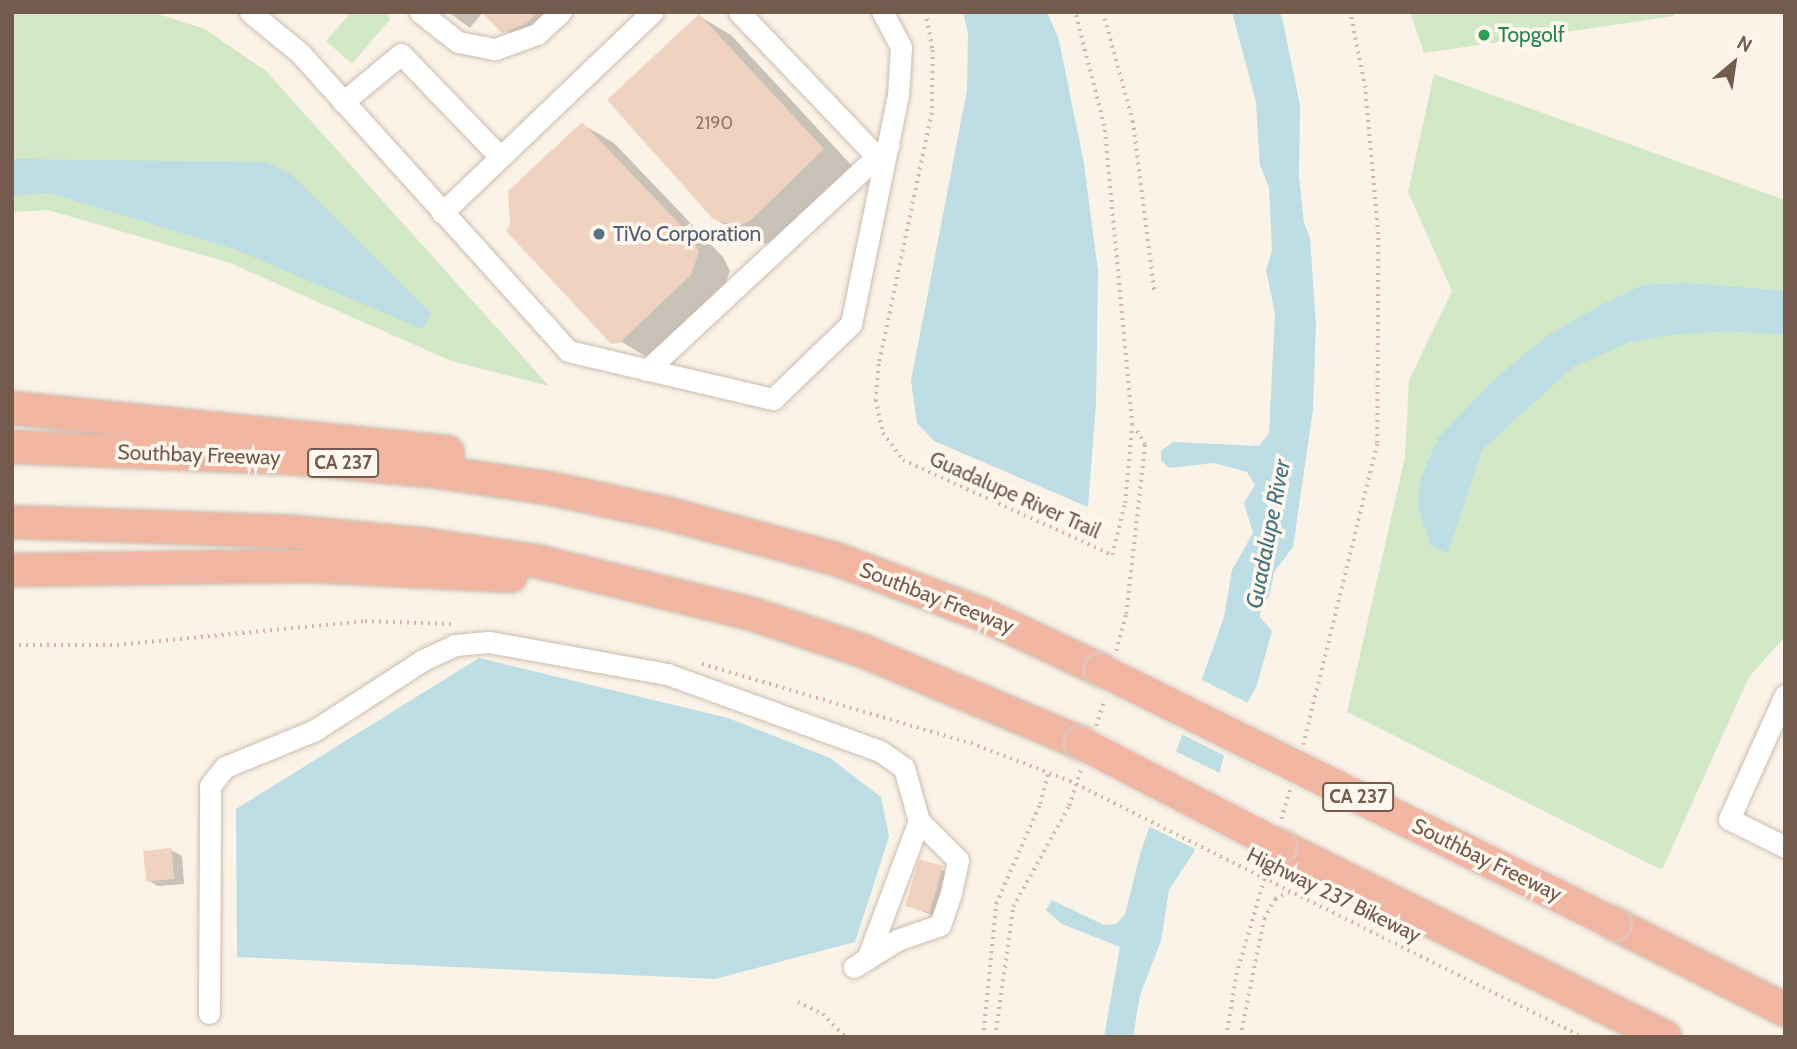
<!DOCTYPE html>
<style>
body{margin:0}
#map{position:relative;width:1797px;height:1049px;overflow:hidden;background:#fbf3e7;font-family:Cabin,sans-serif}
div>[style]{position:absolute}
.green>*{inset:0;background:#d3e8c6}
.water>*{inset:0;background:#bcdee4}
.pier>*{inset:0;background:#fbf3e7}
.shadow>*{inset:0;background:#0003}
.building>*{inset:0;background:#efd3c0;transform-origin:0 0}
.path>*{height:3.5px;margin-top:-1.75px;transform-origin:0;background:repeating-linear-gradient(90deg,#d4b6a3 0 2px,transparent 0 7px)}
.roads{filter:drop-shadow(0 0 2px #ccbbae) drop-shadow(0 0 2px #ccbbae)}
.minor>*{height:21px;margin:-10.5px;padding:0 10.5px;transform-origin:10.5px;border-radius:10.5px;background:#fff}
.highway>*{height:32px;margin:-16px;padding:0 16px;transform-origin:16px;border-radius:16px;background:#f1b7a2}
.path-bridge>*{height:3.5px;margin-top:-1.75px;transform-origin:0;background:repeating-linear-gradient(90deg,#d4b6a3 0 2px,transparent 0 7px)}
.bridges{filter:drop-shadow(0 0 2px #d8d1cd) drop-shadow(0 0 2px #d8d1cd)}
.highway-bridge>*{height:32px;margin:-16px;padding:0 16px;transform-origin:16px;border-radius:16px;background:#f1b7a2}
.dots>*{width:19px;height:19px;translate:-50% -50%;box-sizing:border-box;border:4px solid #fef7ed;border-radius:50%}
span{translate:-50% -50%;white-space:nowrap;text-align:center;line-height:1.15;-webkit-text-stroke:7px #fef7ed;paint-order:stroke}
.number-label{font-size:18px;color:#92796a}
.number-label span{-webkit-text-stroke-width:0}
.shield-label span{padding:2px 5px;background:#fef7ed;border:2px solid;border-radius:5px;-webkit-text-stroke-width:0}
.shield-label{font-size:19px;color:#735b4d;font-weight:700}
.leisure-label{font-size:21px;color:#27864d}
.left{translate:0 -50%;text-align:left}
.service-label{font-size:21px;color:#4e5e75}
.street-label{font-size:21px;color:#735b4d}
.water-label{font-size:23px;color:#44747f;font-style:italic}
.frame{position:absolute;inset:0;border:14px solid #735b4d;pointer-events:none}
.north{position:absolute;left:1699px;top:28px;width:70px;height:70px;-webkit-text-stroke:5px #fef7ed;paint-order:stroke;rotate:29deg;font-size:19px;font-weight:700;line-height:28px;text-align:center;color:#735b4d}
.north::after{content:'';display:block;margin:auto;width:24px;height:32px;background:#735b4d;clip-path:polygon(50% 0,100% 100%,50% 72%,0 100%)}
</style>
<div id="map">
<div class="green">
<div style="clip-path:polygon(12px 12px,152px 12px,205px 29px,267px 72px,549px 386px,451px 361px,230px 263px,48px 210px,12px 212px)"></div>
<div style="clip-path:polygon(351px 12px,384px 12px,391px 18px,352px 64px,326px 41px)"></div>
<div style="clip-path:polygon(1410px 12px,1674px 12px,1674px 16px,1424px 53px)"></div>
<div style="clip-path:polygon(1434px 74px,1785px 200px,1785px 637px,1749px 677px,1662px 870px,1347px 712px,1405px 457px,1409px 380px,1452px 291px,1408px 192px)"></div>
</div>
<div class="water">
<div style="clip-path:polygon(963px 12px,1047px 12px,1059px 40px,1084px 164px,1098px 271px,1096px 404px,1088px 507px,934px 441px,917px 423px,911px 381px,967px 90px,968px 33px)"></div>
<div style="clip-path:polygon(1232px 12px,1280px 12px,1283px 22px,1300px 105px,1299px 177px,1304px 223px,1310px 238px,1316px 324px,1313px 409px,1293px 547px,1274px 572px,1270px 594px,1259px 616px,1272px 631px,1256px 688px,1232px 728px,1199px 844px,1169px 890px,1161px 941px,1140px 995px,1133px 1037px,1104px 1037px,1120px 947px,1062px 924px,1046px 910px,1052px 900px,1104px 925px,1116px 924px,1125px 914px,1141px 851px,1224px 617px,1232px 570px,1253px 533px,1244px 503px,1255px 485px,1247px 472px,1214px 463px,1169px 468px,1161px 460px,1161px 451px,1173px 442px,1259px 446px,1269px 433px,1275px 313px,1266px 270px,1272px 251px,1269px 187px,1260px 165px,1256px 102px)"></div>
<div style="clip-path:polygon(12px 159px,266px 162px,292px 175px,431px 313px,422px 329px,234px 249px,50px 193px,12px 196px)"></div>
<div style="clip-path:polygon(1687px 283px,1785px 291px,1785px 335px,1727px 331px,1670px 335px,1630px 342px,1573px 367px,1482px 450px,1448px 553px,1431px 546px,1418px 508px,1420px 480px,1438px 438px,1495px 379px,1547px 336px,1597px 307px,1643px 285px)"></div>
<div style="clip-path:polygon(479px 658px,728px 718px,830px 758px,881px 797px,889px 837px,855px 942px,715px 979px,237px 957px,236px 809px)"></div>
</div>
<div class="pier">
<div style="clip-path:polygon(1198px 678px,1250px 704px,1235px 729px,1227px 757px,1179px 733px)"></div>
<div style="clip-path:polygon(1173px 750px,1222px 774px,1199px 851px,1146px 825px)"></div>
</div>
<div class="shadow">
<div style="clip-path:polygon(448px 12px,483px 12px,470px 28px)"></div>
<div style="clip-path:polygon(484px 12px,564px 12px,517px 39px)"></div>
<div style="clip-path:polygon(699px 16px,731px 35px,855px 169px,780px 240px,763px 244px,716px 220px)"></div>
<div style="clip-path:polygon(582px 124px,614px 143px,723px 257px,730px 271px,721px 296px,652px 360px,620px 341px)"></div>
<div style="clip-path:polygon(171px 850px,182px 856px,184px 884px,158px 886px,147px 880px)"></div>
<div style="clip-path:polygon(920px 861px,959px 877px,947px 921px,906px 905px)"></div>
</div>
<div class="building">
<div style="clip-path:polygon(481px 12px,538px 12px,526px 24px,502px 33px)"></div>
<div style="clip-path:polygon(699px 14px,824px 149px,752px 219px,738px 227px,713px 219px,607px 100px)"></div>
<div style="clip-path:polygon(582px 122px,692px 237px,699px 252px,691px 275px,619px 343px,611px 344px,506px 231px,510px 224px,508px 191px)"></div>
<div style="left:171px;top:848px;width:31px;height:28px;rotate:84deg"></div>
<div style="left:919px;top:859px;width:25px;height:49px;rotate:16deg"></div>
</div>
<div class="path">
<div style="left:926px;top:12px;width:39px;rotate:80deg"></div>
<div style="left:933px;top:50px;width:63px;rotate:90.9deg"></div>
<div style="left:932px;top:113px;width:257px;rotate:101.9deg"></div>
<div style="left:879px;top:364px;width:36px;rotate:95deg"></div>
<div style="left:876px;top:400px;width:34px;rotate:78deg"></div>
<div style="left:883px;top:433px;width:34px;rotate:53deg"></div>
<div style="left:903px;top:460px;width:230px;rotate:24.4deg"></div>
<div style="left:1112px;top:555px;width:54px;rotate:-76deg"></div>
<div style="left:1125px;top:503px;width:78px;rotate:-84.9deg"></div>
<div style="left:1132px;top:425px;width:300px;rotate:-95.3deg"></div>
<div style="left:1104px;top:126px;width:118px;rotate:-104.3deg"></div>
<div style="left:1103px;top:12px;width:113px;rotate:74.6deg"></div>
<div style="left:1133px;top:121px;width:174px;rotate:82.8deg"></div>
<div style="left:12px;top:645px;width:105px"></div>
<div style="left:117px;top:645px;width:249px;rotate:-5.5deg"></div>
<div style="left:365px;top:621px;width:88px;rotate:2deg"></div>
<div style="left:1116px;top:651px;width:38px;rotate:-75deg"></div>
<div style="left:1126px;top:614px;width:170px;rotate:-83.6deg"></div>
<div style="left:1145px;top:445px;width:21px;rotate:-121deg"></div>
<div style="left:702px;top:664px;width:280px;rotate:16.4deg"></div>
<div style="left:971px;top:743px;width:106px;rotate:21deg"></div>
<div style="left:1096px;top:726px;width:28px;rotate:-73deg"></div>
<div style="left:1303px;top:745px;width:311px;rotate:-76.2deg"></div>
<div style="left:1377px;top:443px;width:209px;rotate:-89.7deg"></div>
<div style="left:1378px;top:234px;width:147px;rotate:-95.1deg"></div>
<div style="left:1365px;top:88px;width:77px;rotate:-101.2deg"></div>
<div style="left:1281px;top:819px;width:31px;rotate:-73deg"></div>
<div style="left:1270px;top:881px;width:350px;rotate:26.5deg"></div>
<div style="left:798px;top:1002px;width:28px;rotate:26deg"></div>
<div style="left:823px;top:1014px;width:32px;rotate:46deg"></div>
<div style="left:983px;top:1037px;width:134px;rotate:-84.4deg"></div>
<div style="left:996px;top:904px;width:109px;rotate:-66.3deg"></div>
<div style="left:1040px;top:804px;width:35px;rotate:-75deg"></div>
<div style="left:995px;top:1037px;width:131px;rotate:-82.1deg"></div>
<div style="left:1013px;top:907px;width:115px;rotate:-61deg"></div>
<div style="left:1069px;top:806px;width:39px;rotate:-72deg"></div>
<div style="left:1226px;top:1037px;width:63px;rotate:-80.8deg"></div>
<div style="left:1236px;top:975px;width:114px;rotate:-73.6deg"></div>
<div style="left:1240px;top:1037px;width:120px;rotate:-78.5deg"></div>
<div style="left:1264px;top:919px;width:23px;rotate:-61deg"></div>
<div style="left:1275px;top:899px;width:17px;rotate:-28deg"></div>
</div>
<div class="roads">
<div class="minor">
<div style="left:250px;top:12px;width:65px;rotate:39.4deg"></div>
<div style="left:300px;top:53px;width:401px;rotate:48deg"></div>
<div style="left:568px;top:351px;width:211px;rotate:13.2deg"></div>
<div style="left:773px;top:399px;width:108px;rotate:-43.9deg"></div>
<div style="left:851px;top:324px;width:233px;rotate:-78.4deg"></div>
<div style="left:898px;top:96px;width:49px;rotate:-86.5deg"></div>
<div style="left:901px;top:47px;width:40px;rotate:-118deg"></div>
<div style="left:420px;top:12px;width:48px;rotate:38.3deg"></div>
<div style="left:458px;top:42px;width:38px;rotate:11deg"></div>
<div style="left:495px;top:49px;width:45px;rotate:-19.7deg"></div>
<div style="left:537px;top:34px;width:33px;rotate:-43deg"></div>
<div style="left:739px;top:12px;width:200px;rotate:46.4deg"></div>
<div style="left:343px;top:102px;width:75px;rotate:-39.6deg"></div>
<div style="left:401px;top:54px;width:143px;rotate:46.1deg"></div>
<div style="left:442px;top:213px;width:291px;rotate:-43.7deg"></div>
<div style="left:647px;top:370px;width:330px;rotate:-42.9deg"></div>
<div style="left:1785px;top:695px;width:136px;rotate:114.3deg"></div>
<div style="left:1729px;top:819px;width:63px;rotate:26.6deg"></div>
<div style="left:867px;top:959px;width:147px;rotate:-69.4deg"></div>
<div style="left:209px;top:1013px;width:227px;rotate:-89.7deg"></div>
<div style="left:210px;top:786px;width:24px;rotate:-52deg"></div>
<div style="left:225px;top:767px;width:97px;rotate:-22.3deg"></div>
<div style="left:315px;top:730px;width:129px;rotate:-32.9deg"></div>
<div style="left:423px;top:660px;width:35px;rotate:-25deg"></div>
<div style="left:455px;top:645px;width:34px;rotate:-5deg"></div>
<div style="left:489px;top:642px;width:181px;rotate:10.2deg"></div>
<div style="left:667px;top:674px;width:226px;rotate:19.9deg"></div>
<div style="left:880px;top:751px;width:29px;rotate:35deg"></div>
<div style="left:904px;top:768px;width:55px;rotate:74.2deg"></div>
<div style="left:919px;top:821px;width:55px;rotate:45deg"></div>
<div style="left:958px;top:860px;width:34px;rotate:102deg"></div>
<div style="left:951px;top:893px;width:34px;rotate:109deg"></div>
<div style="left:940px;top:925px;width:46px;rotate:160.8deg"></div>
<div style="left:897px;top:940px;width:51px;rotate:147.9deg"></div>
</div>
<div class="highway">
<div style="left:12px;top:408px;width:438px;rotate:5.8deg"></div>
<div style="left:12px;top:447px;width:279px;rotate:2.3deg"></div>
<div style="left:291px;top:458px;width:141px;rotate:5.3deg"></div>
<div style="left:431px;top:471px;width:118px;rotate:8.3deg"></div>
<div style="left:548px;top:488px;width:124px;rotate:12.1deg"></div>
<div style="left:669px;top:514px;width:173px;rotate:15.1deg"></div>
<div style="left:836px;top:559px;width:158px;rotate:20.7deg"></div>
<div style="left:984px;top:615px;width:129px;rotate:25.2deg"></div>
<div style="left:12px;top:522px;width:281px;rotate:2deg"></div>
<div style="left:293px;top:532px;width:129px;rotate:5.4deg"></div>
<div style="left:421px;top:544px;width:120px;rotate:8.6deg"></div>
<div style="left:540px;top:562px;width:221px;rotate:13.8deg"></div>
<div style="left:755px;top:615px;width:114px;rotate:18.4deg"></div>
<div style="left:863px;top:651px;width:237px;rotate:22.9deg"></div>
<div style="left:12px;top:570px;width:302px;rotate:-0.8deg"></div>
<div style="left:314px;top:566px;width:197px;rotate:2.9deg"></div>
<div style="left:1280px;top:846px;width:430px;rotate:26.4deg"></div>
<div style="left:1615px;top:924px;width:191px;rotate:26.8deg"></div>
</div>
</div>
<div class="path-bridge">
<div style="left:1070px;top:781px;width:224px;rotate:26.6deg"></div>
</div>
<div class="bridges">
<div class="highway-bridge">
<div style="left:1101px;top:670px;width:573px;rotate:26.3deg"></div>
<div style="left:1081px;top:743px;width:224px;rotate:27.4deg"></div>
</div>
</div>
<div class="dots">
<div style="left:1484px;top:35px;background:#2e9e5b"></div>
<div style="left:599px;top:234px;background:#5c6f8a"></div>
</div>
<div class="number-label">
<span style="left:714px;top:123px">2190</span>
</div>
<div class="shield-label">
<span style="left:343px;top:463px">CA 237</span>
<span style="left:1358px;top:797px">CA 237</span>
</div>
<div class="leisure-label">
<span class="left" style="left:1498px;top:35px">Topgolf</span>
</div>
<div class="service-label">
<span class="left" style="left:613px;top:234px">TiVo Corporation</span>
</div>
<div class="street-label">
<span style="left:199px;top:455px;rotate:2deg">Southbay Freeway</span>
<span style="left:1015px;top:495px;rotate:24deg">Guadalupe River Trail</span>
<span style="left:937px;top:598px;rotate:21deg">Southbay Freeway</span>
<span style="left:1487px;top:860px;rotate:26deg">Southbay Freeway</span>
<span style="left:1334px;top:895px;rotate:26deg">Highway 237 Bikeway</span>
</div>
<div class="water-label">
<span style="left:1268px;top:534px;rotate:-79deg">Guadalupe River</span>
</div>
<div class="frame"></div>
<div class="north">N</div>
</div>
